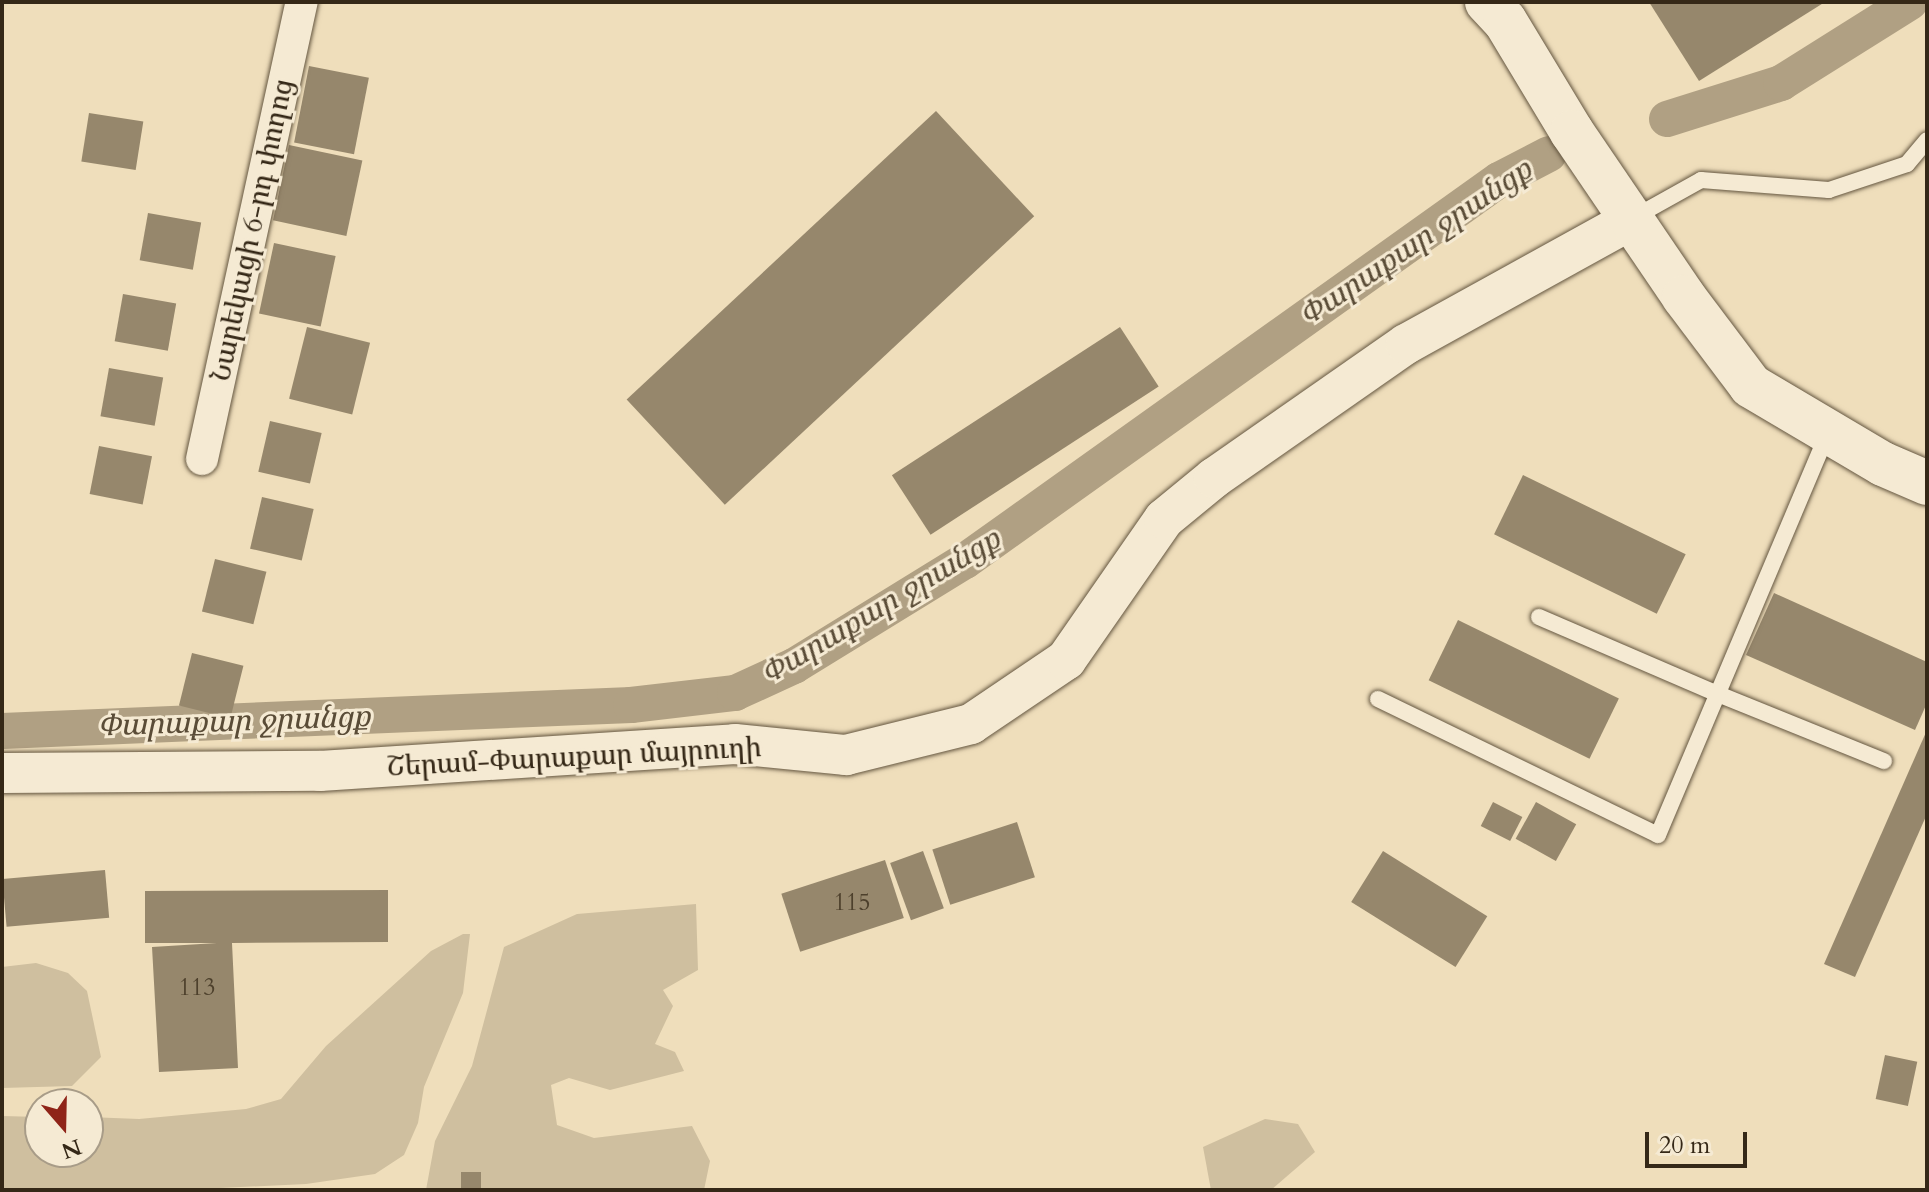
<!DOCTYPE html>
<meta charset="utf-8">
<style>
body{margin:0}
#map{position:relative;width:1929px;height:1192px;overflow:hidden;background:#efdebb;font-family:Cardo,"Noto Serif Armenian",serif}
div>[style]{position:absolute}
.green>*{inset:0;background:#cfbf9f}
.canal>*{height:36px;margin:-18px;padding:0 18px;transform-origin:18px;border-radius:18px;background:#b0a083}
.building>*{inset:0;background:#96876c;transform-origin:0 0}
.roads{filter:drop-shadow(0 0 2px #645640) drop-shadow(0 0 2px #645640)}
.service>*{height:16px;margin:-8px;padding:0 8px;transform-origin:8px;border-radius:8px;background:#f5ead3}
.minor>*{height:32px;margin:-16px;padding:0 16px;transform-origin:16px;border-radius:16px;background:#f5ead3}
.tertiary>*{height:40px;margin:-20px;padding:0 20px;transform-origin:20px;border-radius:20px;background:#f5ead3}
.secondary>*{height:44px;margin:-22px;padding:0 22px;transform-origin:22px;border-radius:22px;background:#f5ead3}
span{translate:-50% -50%;white-space:nowrap;text-align:center;line-height:1.15;-webkit-text-stroke:6px #f5ead3;paint-order:stroke}
.number-label{font-size:24px;color:#4d402c}
.number-label span{-webkit-text-stroke-width:0}
.street-label{font-size:28px;color:#352817}
.water-label{font-size:30px;color:#5a4c37;font-style:italic}
.frame{position:absolute;inset:0;border:4px solid #352817;pointer-events:none}
.north{position:absolute;left:24px;top:1088px;width:80px;height:80px;box-sizing:border-box;background:#f5ead3;border:2px solid #a89c88;border-radius:50%;rotate:160deg;font-size:22px;font-weight:700;line-height:32px;text-align:center;color:#352817}
.north::after{content:'';display:block;margin:auto;width:28px;height:36px;background:#8f2418;clip-path:polygon(50% 0,100% 100%,50% 72%,0 100%)}
.scale{position:absolute;left:1645px;top:1132px;width:102px;height:36px;box-sizing:border-box;border:4px solid #352817;border-top:0;padding-left:10px;font-size:24px;line-height:28px;white-space:nowrap;color:#352817;-webkit-text-stroke:6px #f5ead3;paint-order:stroke}
</style>
<div id="map">
<div class="green">
<div style="clip-path:polygon(696px 904px,698px 970px,663px 990px,673px 1006px,655px 1044px,675px 1052px,684px 1071px,610px 1090px,569px 1078px,551px 1085px,557px 1125px,594px 1138px,692px 1126px,710px 1161px,704px 1190px,426px 1190px,435px 1141px,472px 1066px,504px 947px,577px 914px)"></div>
<div style="clip-path:polygon(463px 934px,470px 934px,463px 993px,424px 1087px,418px 1123px,404px 1155px,375px 1174px,306px 1184px,178px 1190px,2px 1190px,2px 1116px,40px 1117px,40px 1152px,88px 1152px,88px 1117px,139px 1119px,246px 1109px,281px 1099px,326px 1046px,431px 951px)"></div>
<div style="clip-path:polygon(36px 963px,68px 973px,87px 991px,101px 1057px,72px 1086px,2px 1088px,2px 967px)"></div>
<div style="clip-path:polygon(1265px 1119px,1298px 1124px,1315px 1152px,1271px 1190px,1211px 1190px,1203px 1147px)"></div>
</div>
<div class="canal">
<div style="left:1667px;top:119px;width:120px;rotate:-17.5deg"></div>
<div style="left:1781px;top:83px;width:152px;rotate:-32.1deg"></div>
<div style="left:2px;top:731px;width:630px;rotate:-2.37deg"></div>
<div style="left:631px;top:705px;width:105px;rotate:-6.6deg"></div>
<div style="left:735px;top:693px;width:65px;rotate:-24.6deg"></div>
<div style="left:794px;top:666px;width:201px;rotate:-31.6deg"></div>
<div style="left:965px;top:561px;width:656px;rotate:-35.51deg"></div>
<div style="left:1499px;top:180px;width:56px;rotate:-27.5deg"></div>
</div>
<div class="building">
<div style="clip-path:polygon(1649px 2px,1825px 2px,1699px 81px)"></div>
<div style="left:309px;top:66px;width:61px;height:78px;rotate:11deg"></div>
<div style="left:936px;top:111px;width:144px;height:423px;rotate:47deg"></div>
<div style="left:89px;top:113px;width:55px;height:49px;rotate:9deg"></div>
<div style="left:289px;top:145px;width:75px;height:77px;rotate:12deg"></div>
<div style="left:148px;top:213px;width:54px;height:48px;rotate:10deg"></div>
<div style="left:274px;top:243px;width:63px;height:72px;rotate:12deg"></div>
<div style="left:123px;top:294px;width:54px;height:48px;rotate:10deg"></div>
<div style="left:307px;top:327px;width:65px;height:74px;rotate:14deg"></div>
<div style="left:1120px;top:327px;width:71px;height:272px;rotate:57deg"></div>
<div style="left:109px;top:368px;width:55px;height:49px;rotate:10deg"></div>
<div style="left:270px;top:421px;width:53px;height:52px;rotate:13deg"></div>
<div style="left:99px;top:446px;width:54px;height:49px;rotate:11deg"></div>
<div style="left:1523px;top:475px;width:181px;height:66px;rotate:26deg"></div>
<div style="left:262px;top:497px;width:53px;height:53px;rotate:13deg"></div>
<div style="left:215px;top:559px;width:53px;height:54px;rotate:14deg"></div>
<div style="clip-path:polygon(1774px 593px,1927px 662px,1927px 703px,1915px 730px,1746px 655px)"></div>
<div style="left:1458px;top:620px;width:179px;height:67px;rotate:26deg"></div>
<div style="left:192px;top:653px;width:53px;height:54px;rotate:14deg"></div>
<div style="clip-path:polygon(1927px 730px,1927px 814px,1855px 977px,1824px 964px)"></div>
<div style="left:1493px;top:802px;width:33px;height:27px;rotate:27deg"></div>
<div style="left:1536px;top:802px;width:46px;height:42px;rotate:29deg"></div>
<div style="left:1017px;top:822px;width:58px;height:89px;rotate:72deg"></div>
<div style="left:923px;top:851px;width:61px;height:35px;rotate:70deg"></div>
<div style="left:1383px;top:851px;width:123px;height:60px;rotate:32deg"></div>
<div style="left:885px;top:860px;width:61px;height:109px;rotate:72deg"></div>
<div style="left:105px;top:870px;width:48px;height:103px;rotate:85deg"></div>
<div style="clip-path:polygon(388px 890px,388px 942px,232px 943px,238px 1068px,159px 1072px,152px 947px,217px 943px,145px 943px,145px 891px)"></div>
<div style="left:1885px;top:1055px;width:33px;height:45px;rotate:12deg"></div>
<div style="left:481px;top:1172px;width:18px;height:20px;rotate:90deg"></div>
</div>
<div class="roads">
<div class="service">
<div style="left:1633px;top:218px;width:78px;rotate:-29.2deg"></div>
<div style="left:1701px;top:180px;width:128px;rotate:4.5deg"></div>
<div style="left:1829px;top:190px;width:82px;rotate:-18.4deg"></div>
<div style="left:1907px;top:164px;width:31px;rotate:-50deg"></div>
<div style="left:1539px;top:617px;width:195px;rotate:23.3deg"></div>
<div style="left:1718px;top:694px;width:179px;rotate:22deg"></div>
<div style="left:1378px;top:699px;width:311px;rotate:25.9deg"></div>
<div style="left:1658px;top:835px;width:435px;rotate:-67.1deg"></div>
</div>
<div class="minor">
<div style="left:202px;top:459px;width:468px;rotate:-77.7deg"></div>
</div>
<div class="tertiary">
<div style="left:2px;top:773px;width:318px;rotate:-0.4deg"></div>
<div style="left:320px;top:771px;width:416px;rotate:-3.7deg"></div>
<div style="left:735px;top:744px;width:112px;rotate:5.7deg"></div>
<div style="left:846px;top:755px;width:129px;rotate:-13.9deg"></div>
<div style="left:971px;top:724px;width:115px;rotate:-34deg"></div>
<div style="left:1066px;top:660px;width:172px;rotate:-55.2deg"></div>
<div style="left:1164px;top:519px;width:65px;rotate:-39.4deg"></div>
<div style="left:1214px;top:478px;width:234px;rotate:-34.9deg"></div>
<div style="left:1406px;top:344px;width:258px;rotate:-28.9deg"></div>
</div>
<div class="secondary">
<div style="left:1487px;top:2px;width:26px;rotate:47deg"></div>
<div style="left:1505px;top:21px;width:130px;rotate:58.9deg"></div>
<div style="left:1572px;top:132px;width:199px;rotate:55.8deg"></div>
<div style="left:1684px;top:297px;width:111px;rotate:53deg"></div>
<div style="left:1751px;top:386px;width:153px;rotate:30.6deg"></div>
<div style="left:1883px;top:464px;width:48px;rotate:23.4deg"></div>
</div>
</div>
<div class="number-label">
<span style="left:852px;top:903px">115</span>
<span style="left:197px;top:988px">113</span>
</div>
<div class="street-label">
<span style="left:252px;top:230px;rotate:-78deg">Նարեկացի 6-րդ փողոց</span>
<span style="left:574px;top:757px;rotate:-3deg">Շերամ-Փարաքար մայրուղի</span>
</div>
<div class="water-label">
<span style="left:1416px;top:243px;rotate:-34deg">Փարաքար ջրանցք</span>
<span style="left:881px;top:607px;rotate:-31deg">Փարաքար ջրանցք</span>
<span style="left:234px;top:722px;rotate:-2deg">Փարաքար ջրանցք</span>
</div>
<div class="frame"></div>
<div class="north">N</div>
<div class="scale">20 m</div>
</div>
